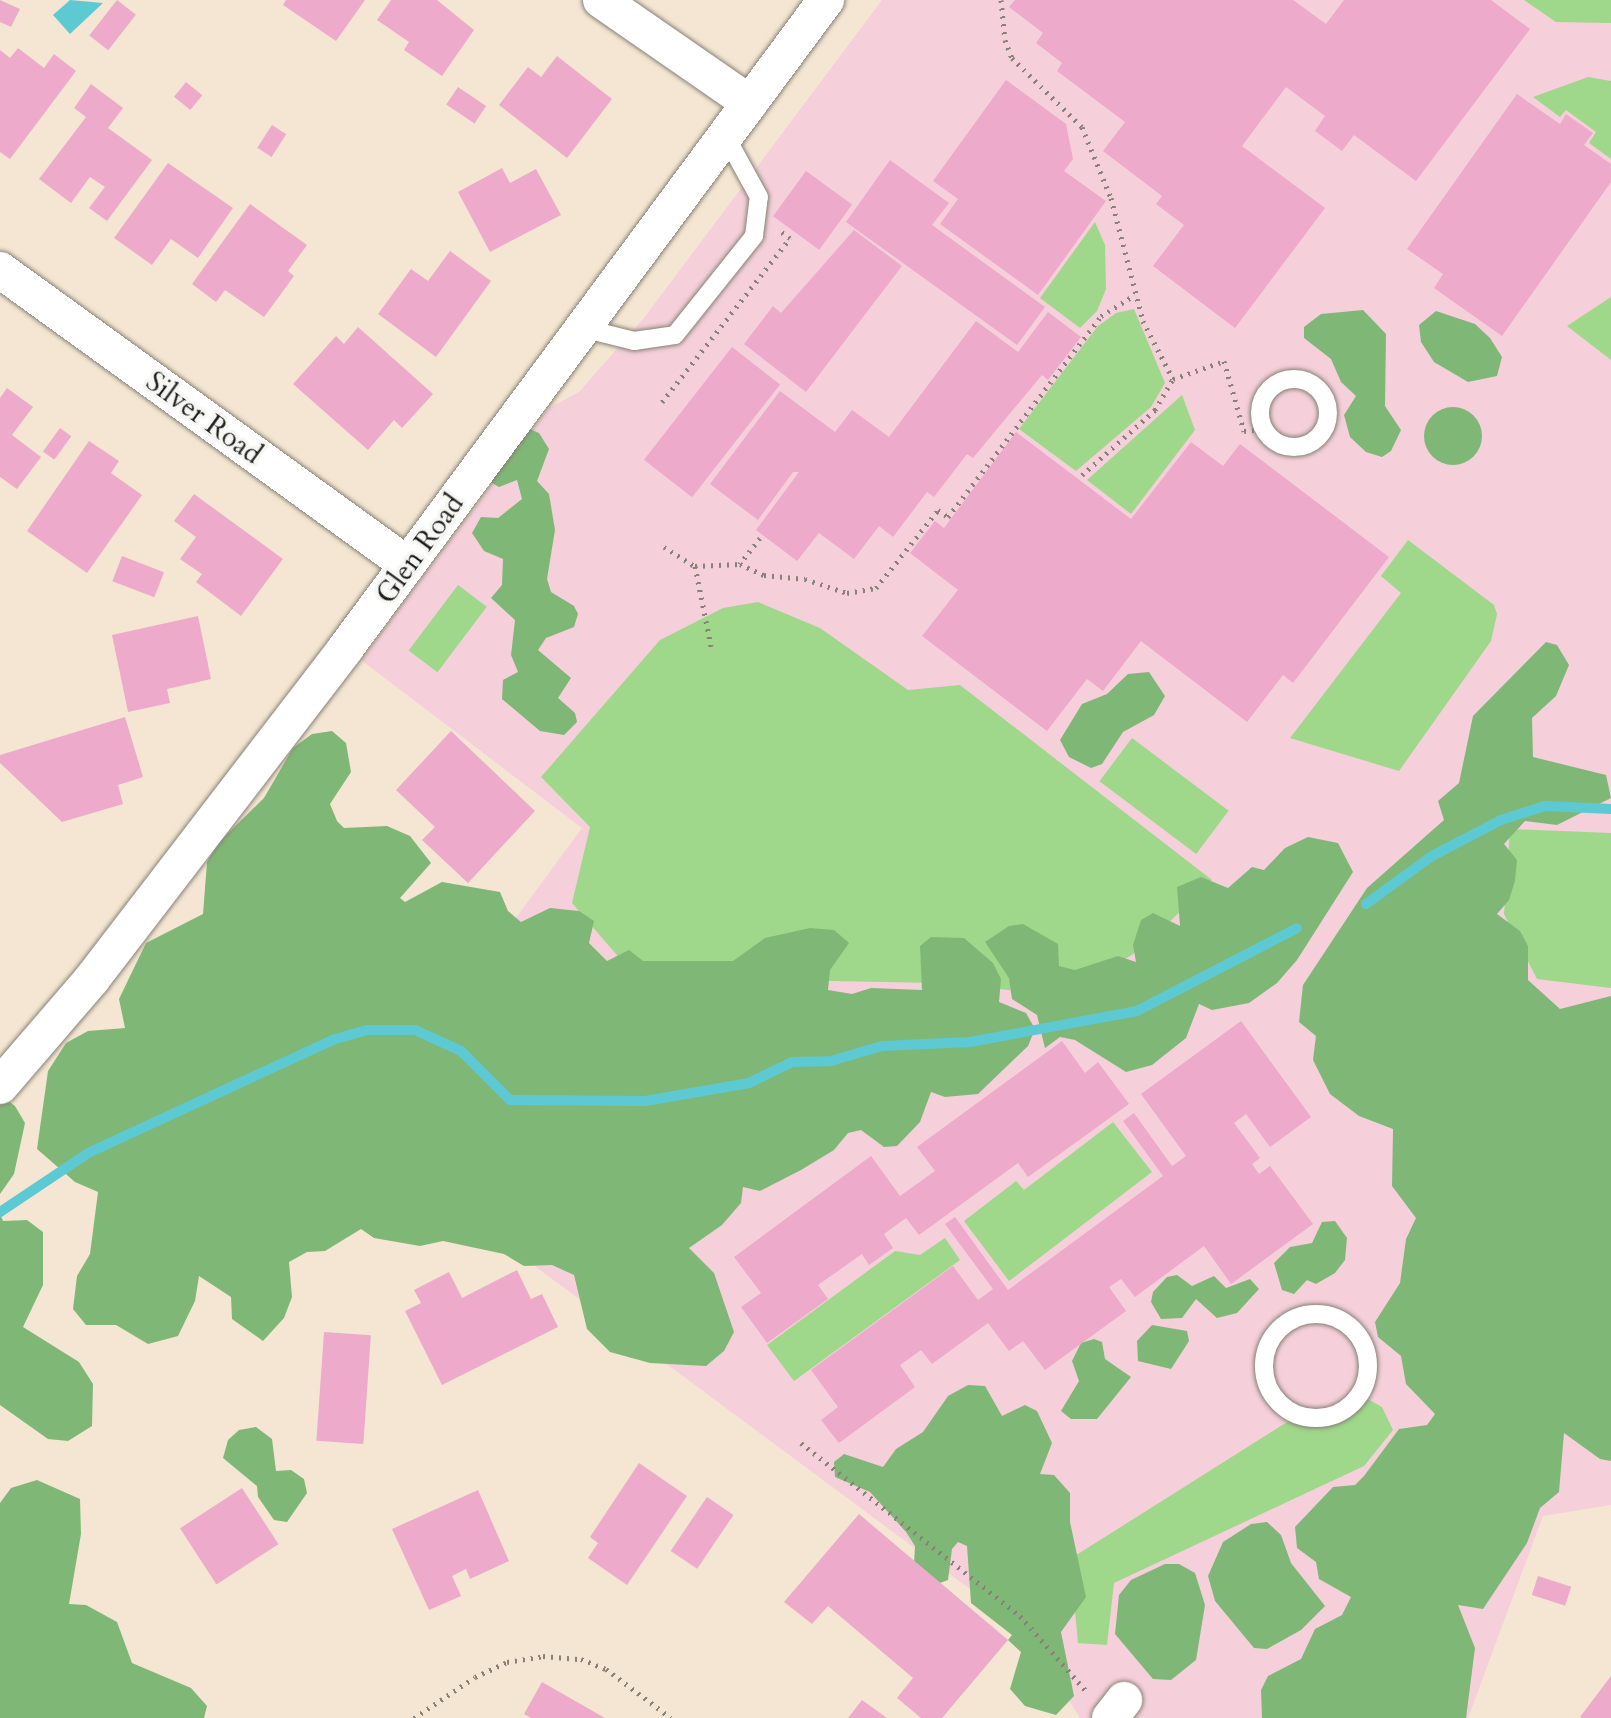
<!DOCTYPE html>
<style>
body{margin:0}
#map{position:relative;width:1611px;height:1718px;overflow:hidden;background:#f4e6d2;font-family:Cardo,serif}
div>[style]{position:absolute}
.built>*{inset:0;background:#f5cfda}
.green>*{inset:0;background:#9fd88a;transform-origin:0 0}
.forest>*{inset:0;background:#7fb876}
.round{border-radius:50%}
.water>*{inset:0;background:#5dcad3}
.stream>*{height:10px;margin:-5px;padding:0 5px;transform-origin:5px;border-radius:5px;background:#5dcad3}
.building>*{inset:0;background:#eeaacb;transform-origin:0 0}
.path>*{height:5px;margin-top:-2.5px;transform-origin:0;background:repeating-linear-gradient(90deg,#888177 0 2px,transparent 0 8px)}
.roads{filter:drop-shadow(0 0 2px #888177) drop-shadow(0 0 2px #888177)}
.service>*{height:18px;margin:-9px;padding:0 9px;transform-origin:9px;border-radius:9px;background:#fff}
.service>.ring{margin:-9px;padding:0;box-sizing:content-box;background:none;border:18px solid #fff;border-radius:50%}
.minor>*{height:36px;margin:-18px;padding:0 18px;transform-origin:18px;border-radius:18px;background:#fff}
span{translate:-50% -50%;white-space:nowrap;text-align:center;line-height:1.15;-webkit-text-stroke:7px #f6f6f2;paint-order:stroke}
.street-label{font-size:28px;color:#1c1c1c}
</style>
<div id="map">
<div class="built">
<div style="clip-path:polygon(882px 0,1611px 0,1611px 1505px,1543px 1516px,1468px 1718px,1080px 1718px,1025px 1630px,357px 1134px,582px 828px,361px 660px,549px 408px,579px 392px,644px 318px)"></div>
</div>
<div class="green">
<div style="clip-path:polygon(1524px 0,1611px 0,1611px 23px,1556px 22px)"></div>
<div style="clip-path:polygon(1588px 77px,1611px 81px,1611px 159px,1589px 143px,1596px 132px,1566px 110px,1560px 117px,1533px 97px)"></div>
<div style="clip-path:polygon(1095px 222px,1105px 245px,1106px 289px,1097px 311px,1080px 328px,1040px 298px)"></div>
<div style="clip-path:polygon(1611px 297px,1611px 360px,1567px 326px)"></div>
<div style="clip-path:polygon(1134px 309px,1165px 383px,1151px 407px,1076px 471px,1019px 429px,1098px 326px,1116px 313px)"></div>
<div style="clip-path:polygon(1182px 395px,1195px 430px,1131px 514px,1087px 480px)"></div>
<div style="clip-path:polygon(1408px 540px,1494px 605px,1497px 614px,1491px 641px,1399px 771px,1290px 738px,1401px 593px,1381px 576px)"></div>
<div style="left:458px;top:585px;width:36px;height:82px;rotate:37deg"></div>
<div style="clip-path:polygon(758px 602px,820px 628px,908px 690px,960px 685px,1212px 880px,1144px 947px,1067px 996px,941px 983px,721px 979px,628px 968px,572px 903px,590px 827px,541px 777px,660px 640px,723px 608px)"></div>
<div style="left:1132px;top:738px;width:121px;height:54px;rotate:37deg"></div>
<div style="clip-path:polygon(1510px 829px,1611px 833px,1611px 988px,1537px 979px,1504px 914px)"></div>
<div style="clip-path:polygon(1113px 1122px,1152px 1172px,1009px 1281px,964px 1221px,1016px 1181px,1024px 1190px)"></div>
<div style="clip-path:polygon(945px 1238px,960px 1260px,794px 1381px,767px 1345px,895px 1251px,920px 1255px)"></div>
<div style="clip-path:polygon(1364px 1397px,1382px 1407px,1393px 1430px,1364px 1466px,1114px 1583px,1107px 1645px,1078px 1643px,1070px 1559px,1292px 1419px,1328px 1422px)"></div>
</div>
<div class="forest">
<div style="clip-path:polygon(1363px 310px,1386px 334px,1385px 406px,1401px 430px,1391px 451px,1382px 457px,1366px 452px,1350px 437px,1344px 415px,1356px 396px,1341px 382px,1331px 359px,1304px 338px,1304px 327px,1321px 314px)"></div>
<div style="clip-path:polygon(1436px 311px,1475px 324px,1490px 338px,1502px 357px,1497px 376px,1468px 382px,1434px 362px,1421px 342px,1419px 325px)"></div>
<div class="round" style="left:1424px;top:407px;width:58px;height:58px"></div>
<div style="clip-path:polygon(518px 424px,539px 433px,549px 449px,537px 481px,549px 494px,555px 530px,547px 579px,551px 592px,574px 606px,578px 614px,574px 627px,546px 638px,538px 650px,571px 678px,558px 698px,575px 713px,577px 722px,564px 735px,540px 731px,502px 699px,503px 680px,518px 672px,511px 655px,515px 620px,491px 598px,502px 585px,503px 559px,484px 551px,472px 533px,481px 517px,498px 518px,522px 499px,517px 480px,499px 487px,489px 481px)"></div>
<div style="clip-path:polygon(1546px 642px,1557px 645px,1569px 665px,1556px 696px,1532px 718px,1533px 757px,1606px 775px,1611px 798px,1557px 825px,1525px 821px,1504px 844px,1517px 860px,1515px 881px,1509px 900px,1497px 914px,1520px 931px,1528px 946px,1528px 980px,1560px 1009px,1611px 996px,1611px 1461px,1600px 1459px,1564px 1433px,1559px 1492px,1540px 1508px,1527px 1543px,1483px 1609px,1458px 1605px,1475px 1648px,1466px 1718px,1262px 1718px,1261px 1690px,1268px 1676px,1301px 1659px,1315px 1629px,1342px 1615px,1351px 1597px,1319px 1579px,1316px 1562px,1297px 1548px,1295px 1527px,1333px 1487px,1355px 1485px,1364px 1476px,1399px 1429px,1427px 1425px,1435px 1414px,1406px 1384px,1401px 1356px,1378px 1337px,1375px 1322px,1400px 1283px,1406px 1239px,1416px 1218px,1392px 1186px,1393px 1129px,1359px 1116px,1330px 1094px,1313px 1060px,1316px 1036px,1299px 1022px,1303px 985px,1367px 888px,1444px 820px,1438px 801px,1459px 783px,1473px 716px)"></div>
<div style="clip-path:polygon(1149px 672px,1165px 696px,1154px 715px,1123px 732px,1102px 764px,1091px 768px,1069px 757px,1060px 740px,1082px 704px,1107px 694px,1128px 674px)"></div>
<div style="clip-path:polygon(332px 731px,346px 743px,351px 772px,330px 804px,337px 821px,344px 828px,387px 826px,410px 836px,431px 863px,400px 898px,405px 902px,442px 882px,500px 892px,508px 911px,521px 922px,550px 908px,579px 911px,594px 921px,589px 943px,607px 961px,629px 950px,643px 961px,733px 961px,765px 938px,810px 928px,834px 930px,849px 943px,830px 970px,828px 990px,852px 994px,871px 988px,922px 990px,920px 946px,931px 937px,964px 938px,993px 963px,1001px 979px,999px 1002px,1026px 1013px,1035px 1029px,1028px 1046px,978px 1094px,945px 1097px,931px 1092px,920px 1122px,897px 1146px,884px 1147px,861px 1130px,848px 1133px,834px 1150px,801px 1170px,760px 1191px,743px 1187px,741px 1203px,722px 1225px,689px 1248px,714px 1273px,734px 1332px,724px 1351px,706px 1366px,650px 1363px,610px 1352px,587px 1329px,574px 1275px,552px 1265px,524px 1266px,504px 1254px,443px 1241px,420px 1246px,374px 1238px,361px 1229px,325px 1251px,307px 1252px,289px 1262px,292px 1297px,284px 1318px,263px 1341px,232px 1319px,231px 1297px,199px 1276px,195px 1301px,178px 1336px,148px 1344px,116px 1325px,86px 1325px,73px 1309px,77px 1276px,90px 1254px,98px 1192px,75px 1182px,37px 1149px,48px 1071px,66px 1043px,88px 1031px,125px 1028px,119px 999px,146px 943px,203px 914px,207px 862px,219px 842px,264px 798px,293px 748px,312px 734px)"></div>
<div style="clip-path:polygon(1308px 837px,1338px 843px,1353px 872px,1297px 960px,1277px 983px,1249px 1003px,1212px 1010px,1199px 1004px,1186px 1038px,1152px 1065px,1126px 1072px,1075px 1040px,1060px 1037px,1045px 1048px,1037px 1015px,1012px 999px,1009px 978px,985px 942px,1009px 926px,1023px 924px,1058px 944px,1059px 966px,1075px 970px,1118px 956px,1136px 962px,1133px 945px,1141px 920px,1153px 913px,1180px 926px,1177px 887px,1201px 877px,1228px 888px,1252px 867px,1264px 870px,1285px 848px)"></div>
<div style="clip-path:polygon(0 1095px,15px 1106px,25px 1123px,14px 1174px,0 1194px)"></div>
<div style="clip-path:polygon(0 1214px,3px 1221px,27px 1220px,43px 1232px,43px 1285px,23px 1327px,79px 1362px,93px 1384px,92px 1426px,68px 1441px,48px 1439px,0 1405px)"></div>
<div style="clip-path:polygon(1335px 1221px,1347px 1238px,1345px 1260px,1335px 1273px,1316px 1284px,1307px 1280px,1294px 1294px,1282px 1290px,1274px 1263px,1290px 1247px,1312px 1243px,1322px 1222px)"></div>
<div style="clip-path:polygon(1177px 1275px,1192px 1286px,1214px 1276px,1226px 1288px,1250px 1279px,1259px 1289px,1237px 1313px,1217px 1318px,1196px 1299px,1182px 1318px,1161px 1319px,1151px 1302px,1153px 1292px,1167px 1277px)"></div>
<div style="clip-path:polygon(1152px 1325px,1187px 1331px,1189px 1341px,1171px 1369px,1138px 1361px,1137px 1341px)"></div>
<div style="clip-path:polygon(1094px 1339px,1102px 1342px,1105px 1359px,1131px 1377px,1097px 1419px,1071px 1419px,1061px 1411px,1079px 1381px,1072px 1361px,1081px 1343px)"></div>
<div style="clip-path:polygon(968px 1385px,985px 1386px,1002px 1416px,1025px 1405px,1037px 1411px,1052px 1443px,1040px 1474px,1054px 1475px,1070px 1493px,1070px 1522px,1086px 1597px,1061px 1632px,1074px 1696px,1056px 1715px,1025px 1706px,1010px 1689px,1021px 1652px,1008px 1640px,1012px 1635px,971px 1603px,967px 1546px,958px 1542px,952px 1549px,948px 1580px,940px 1583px,914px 1563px,915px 1546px,906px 1532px,870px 1492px,835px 1477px,834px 1462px,844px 1454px,883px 1467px,896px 1449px,923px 1432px,948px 1396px)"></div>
<div style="clip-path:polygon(256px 1427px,272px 1439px,276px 1471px,291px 1470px,304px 1479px,307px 1493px,287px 1522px,274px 1520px,258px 1497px,257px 1486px,223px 1458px,228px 1440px,239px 1430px)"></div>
<div style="clip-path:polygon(37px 1480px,80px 1499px,81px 1534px,69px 1604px,86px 1605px,117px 1622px,132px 1663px,191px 1688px,207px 1706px,204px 1718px,0 1718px,0 1503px,11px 1488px)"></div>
<div style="clip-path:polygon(1267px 1522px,1281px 1535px,1291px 1563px,1325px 1606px,1301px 1630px,1267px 1649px,1254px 1648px,1215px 1601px,1208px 1576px,1223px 1542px,1251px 1524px)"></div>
<div style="clip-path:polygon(1165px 1564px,1179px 1564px,1195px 1573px,1205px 1605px,1196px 1660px,1171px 1680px,1153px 1679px,1115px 1634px,1119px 1595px,1131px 1580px)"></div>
</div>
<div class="water">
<div style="clip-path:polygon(70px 0,103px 3px,70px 34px,53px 15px)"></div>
</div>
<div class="stream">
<div style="left:1366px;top:904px;width:82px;rotate:-36deg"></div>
<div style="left:1432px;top:856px;width:78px;rotate:-27.6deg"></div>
<div style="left:1501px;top:820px;width:46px;rotate:-17.7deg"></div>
<div style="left:1545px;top:806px;width:66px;rotate:2.6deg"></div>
<div style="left:0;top:1212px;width:106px;rotate:-33.8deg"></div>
<div style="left:88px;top:1153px;width:269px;rotate:-24.8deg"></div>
<div style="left:332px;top:1040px;width:36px;rotate:-16deg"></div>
<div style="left:367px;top:1030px;width:48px"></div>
<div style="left:415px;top:1030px;width:51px;rotate:24.5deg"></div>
<div style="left:461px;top:1051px;width:69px;rotate:45deg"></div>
<div style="left:510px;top:1100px;width:135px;rotate:0.4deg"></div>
<div style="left:645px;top:1101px;width:106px;rotate:-9.8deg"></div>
<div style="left:749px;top:1083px;width:48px;rotate:-26deg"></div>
<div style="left:792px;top:1062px;width:39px;rotate:-1deg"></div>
<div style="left:831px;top:1061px;width:53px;rotate:-16.4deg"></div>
<div style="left:882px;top:1046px;width:88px;rotate:-2.6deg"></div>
<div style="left:970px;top:1042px;width:170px;rotate:-10.5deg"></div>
<div style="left:1137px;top:1011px;width:180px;rotate:-27.4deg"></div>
</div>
<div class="building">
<div style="clip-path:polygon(0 0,20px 9px,11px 27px,0 22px)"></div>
<div style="left:117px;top:0;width:24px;height:45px;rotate:38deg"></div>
<div style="clip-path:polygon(286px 0,365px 0,336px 41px,283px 5px)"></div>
<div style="clip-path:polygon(391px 0,437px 0,474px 30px,442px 76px,404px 50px,409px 42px,377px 20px)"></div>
<div style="clip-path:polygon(1015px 0,1293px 0,1326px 24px,1344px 0,1491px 0,1530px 29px,1416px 181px,1354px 135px,1342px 151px,1315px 131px,1325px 116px,1286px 87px,1242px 146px,1325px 208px,1235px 328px,1153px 266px,1184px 225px,1156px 204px,1162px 196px,1103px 151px,1125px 122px,1057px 71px,1062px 63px,1036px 43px,1043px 33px,1009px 7px)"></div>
<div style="clip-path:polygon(18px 48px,44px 68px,54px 54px,76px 71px,10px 159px,0 152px,0 50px,10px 58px)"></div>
<div style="clip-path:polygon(557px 56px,612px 99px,567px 158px,499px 105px,528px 67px,541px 77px)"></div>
<div style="clip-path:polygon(1006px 80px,1066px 124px,1073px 159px,1064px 171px,1106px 201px,1038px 295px,940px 224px,958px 199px,933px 181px)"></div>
<div style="left:186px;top:82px;width:21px;height:19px;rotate:39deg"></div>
<div style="clip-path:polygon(91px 84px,123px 108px,108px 128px,152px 160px,107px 221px,89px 208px,105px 187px,90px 177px,71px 203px,39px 179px,86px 117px,74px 108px)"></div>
<div style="left:458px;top:87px;width:34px;height:21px;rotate:34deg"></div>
<div style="clip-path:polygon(1517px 94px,1560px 124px,1566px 114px,1593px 133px,1584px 145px,1611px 164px,1611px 182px,1502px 336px,1434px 288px,1443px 274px,1407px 249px)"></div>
<div style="left:272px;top:125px;width:17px;height:27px;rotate:33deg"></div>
<div style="clip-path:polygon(890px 160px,949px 203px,932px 225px,1045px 307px,1017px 345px,846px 222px)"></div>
<div style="clip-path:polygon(168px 163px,233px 208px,198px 258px,171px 239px,152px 265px,114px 238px)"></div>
<div style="clip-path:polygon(502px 168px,510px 183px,536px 169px,561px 215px,490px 252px,458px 192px)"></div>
<div style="left:806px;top:171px;width:57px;height:56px;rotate:36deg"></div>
<div style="clip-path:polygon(250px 204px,307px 245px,288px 271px,294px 276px,264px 317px,225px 290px,216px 302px,192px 284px)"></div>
<div style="clip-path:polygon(854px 230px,902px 266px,806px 392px,744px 344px,773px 306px,781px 313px)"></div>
<div style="clip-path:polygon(450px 251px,491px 281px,436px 357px,378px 314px,411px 269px,428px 281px)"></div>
<div style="clip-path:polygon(1048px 312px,1081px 337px,1048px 380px,1042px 375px,973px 458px,967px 454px,934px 497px,927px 492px,893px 537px,879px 526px,854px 559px,819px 533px,797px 561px,756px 530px,799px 472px,793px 472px,758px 520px,710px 484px,780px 391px,835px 432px,852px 410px,889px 437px,976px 321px,1018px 352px)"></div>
<div style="clip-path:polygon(358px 327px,433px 394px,402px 428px,394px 420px,368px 450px,293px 384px,336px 336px,344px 344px)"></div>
<div style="left:732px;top:347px;width:61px;height:143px;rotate:38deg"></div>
<div style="clip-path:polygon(7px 388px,33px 407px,12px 435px,41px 457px,17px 489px,0 477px,0 398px)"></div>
<div style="left:60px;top:428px;width:14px;height:29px;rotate:36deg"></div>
<div style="clip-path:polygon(1016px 432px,1131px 519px,1191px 442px,1223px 466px,1240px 444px,1389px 557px,1293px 683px,1283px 675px,1247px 722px,1141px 641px,1103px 691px,1087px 679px,1047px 731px,922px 636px,958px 590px,910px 553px,935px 521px,944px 528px)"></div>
<div style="clip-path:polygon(89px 441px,119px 461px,111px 473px,142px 495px,87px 573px,27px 531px)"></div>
<div style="clip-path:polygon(194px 494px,283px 559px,241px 616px,196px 582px,202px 574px,180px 559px,196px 537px,174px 521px)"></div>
<div style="left:122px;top:556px;width:45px;height:27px;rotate:21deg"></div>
<div style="clip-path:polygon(198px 616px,211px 679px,167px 689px,170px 703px,128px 712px,112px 635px)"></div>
<div style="clip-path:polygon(125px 717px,143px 777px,118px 785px,123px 804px,62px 822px,0 763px,0 755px)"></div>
<div style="clip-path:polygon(451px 731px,535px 811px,468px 883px,422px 840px,435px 827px,396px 790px)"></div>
<div style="clip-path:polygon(1241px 1021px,1311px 1117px,1270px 1147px,1246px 1114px,1234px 1123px,1260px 1158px,1252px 1164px,1259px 1174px,1270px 1166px,1313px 1224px,1231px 1284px,1204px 1246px,1135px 1297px,1121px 1279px,1109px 1287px,1126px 1311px,1045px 1370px,1023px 1341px,1009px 1351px,988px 1323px,932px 1364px,921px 1350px,900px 1365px,915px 1387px,839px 1443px,821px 1420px,838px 1407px,811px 1370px,953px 1266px,978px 1300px,993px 1289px,945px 1224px,955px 1217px,1008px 1290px,1163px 1176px,1123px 1121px,1134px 1113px,1172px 1166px,1186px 1156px,1141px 1094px)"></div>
<div style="clip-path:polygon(1062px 1041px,1085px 1073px,1098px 1062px,1129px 1104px,1028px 1177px,1018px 1163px,919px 1235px,906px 1218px,884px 1234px,893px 1248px,869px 1265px,862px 1254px,818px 1285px,828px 1299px,767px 1343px,741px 1307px,761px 1293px,734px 1257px,871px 1156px,900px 1196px,935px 1171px,917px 1147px)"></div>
<div style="clip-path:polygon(517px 1270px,531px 1299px,542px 1294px,558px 1327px,442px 1385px,405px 1311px,421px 1303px,414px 1290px,449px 1272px,462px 1298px)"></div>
<div style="left:324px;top:1332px;width:47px;height:109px;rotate:4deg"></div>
<div style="clip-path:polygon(639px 1463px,687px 1496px,627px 1585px,588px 1558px,598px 1543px,590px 1537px)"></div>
<div style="left:242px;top:1488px;width:67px;height:74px;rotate:57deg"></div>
<div style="clip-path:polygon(478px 1490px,509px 1561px,470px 1579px,466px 1569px,452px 1576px,461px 1596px,429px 1610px,392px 1529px)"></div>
<div style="left:707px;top:1497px;width:32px;height:65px;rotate:34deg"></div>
<div style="clip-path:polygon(859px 1514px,1008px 1640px,942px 1718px,921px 1718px,897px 1698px,913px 1678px,828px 1606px,812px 1624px,784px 1602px)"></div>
<div style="left:1538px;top:1576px;width:35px;height:20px;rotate:18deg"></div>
<div style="clip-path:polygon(1611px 1676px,1611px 1718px,1582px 1718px,1580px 1717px)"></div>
<div style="clip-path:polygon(542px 1682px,605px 1718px,531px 1718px,524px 1714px)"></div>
<div style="clip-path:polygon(862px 1700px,887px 1718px,848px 1718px)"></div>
</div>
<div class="path">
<div style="left:1001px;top:0;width:40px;rotate:84.3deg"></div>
<div style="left:1005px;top:40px;width:19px;rotate:69deg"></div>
<div style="left:1012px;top:58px;width:98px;rotate:44.6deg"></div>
<div style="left:1082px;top:127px;width:77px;rotate:67.8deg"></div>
<div style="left:1111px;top:198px;width:127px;rotate:75.4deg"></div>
<div style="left:1143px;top:321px;width:65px;rotate:62.7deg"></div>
<div style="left:662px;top:402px;width:208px;rotate:-52deg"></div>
<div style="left:790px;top:238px;width:12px;rotate:-145deg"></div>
<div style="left:1082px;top:475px;width:98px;rotate:-41.7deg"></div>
<div style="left:1155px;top:410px;width:36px;rotate:-60deg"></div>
<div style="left:1173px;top:379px;width:54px;rotate:-19.4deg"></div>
<div style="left:1224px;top:361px;width:73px;rotate:74.1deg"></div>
<div style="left:1244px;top:431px;width:20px;rotate:-6deg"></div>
<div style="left:760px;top:538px;width:33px;rotate:128deg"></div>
<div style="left:740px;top:564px;width:26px;rotate:25deg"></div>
<div style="left:764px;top:575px;width:41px;rotate:5.6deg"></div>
<div style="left:805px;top:579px;width:44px;rotate:18.4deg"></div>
<div style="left:847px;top:593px;width:29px;rotate:-10deg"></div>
<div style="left:876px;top:588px;width:100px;rotate:-51.5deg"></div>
<div style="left:938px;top:510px;width:12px;rotate:35deg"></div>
<div style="left:948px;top:517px;width:253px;rotate:-52.7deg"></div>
<div style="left:1101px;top:316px;width:40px;rotate:-32deg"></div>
<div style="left:664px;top:547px;width:36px;rotate:32deg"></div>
<div style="left:695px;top:566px;width:45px;rotate:-2.5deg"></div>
<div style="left:695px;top:566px;width:82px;rotate:78.7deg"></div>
<div style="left:801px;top:1443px;width:279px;rotate:38.3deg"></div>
<div style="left:1020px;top:1616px;width:103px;rotate:48.6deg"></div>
<div style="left:414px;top:1718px;width:73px;rotate:-33.9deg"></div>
<div style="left:475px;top:1677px;width:35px;rotate:-25deg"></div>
<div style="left:507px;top:1662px;width:36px;rotate:-9deg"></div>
<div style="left:543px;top:1656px;width:38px;rotate:5deg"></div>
<div style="left:581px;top:1659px;width:27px;rotate:22deg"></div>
<div style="left:606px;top:1669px;width:81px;rotate:37deg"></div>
</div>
<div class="roads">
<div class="service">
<div style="left:582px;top:328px;width:54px;rotate:14deg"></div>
<div style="left:634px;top:341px;width:41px;rotate:-8.3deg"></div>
<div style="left:675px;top:335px;width:127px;rotate:-51.4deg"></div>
<div style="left:754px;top:236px;width:39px;rotate:-83deg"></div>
<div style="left:759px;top:197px;width:71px;rotate:-118.7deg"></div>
<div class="ring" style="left:1260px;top:379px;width:50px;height:50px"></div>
<div class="ring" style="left:1264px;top:1314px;width:86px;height:86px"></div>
</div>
<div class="minor">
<div style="left:601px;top:0;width:181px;rotate:34.7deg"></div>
<div style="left:0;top:270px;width:503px;rotate:35.87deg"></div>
<div style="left:0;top:1086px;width:141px;rotate:-49.3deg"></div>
<div style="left:92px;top:979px;width:416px;rotate:-52.5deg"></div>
<div style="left:345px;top:649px;width:808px;rotate:-53.46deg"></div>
<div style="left:1110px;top:1718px;width:23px;rotate:-52deg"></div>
</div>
</div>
<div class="street-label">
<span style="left:204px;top:418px;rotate:36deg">Silver Road</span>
<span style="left:420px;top:549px;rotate:-54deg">Glen Road</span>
</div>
</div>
